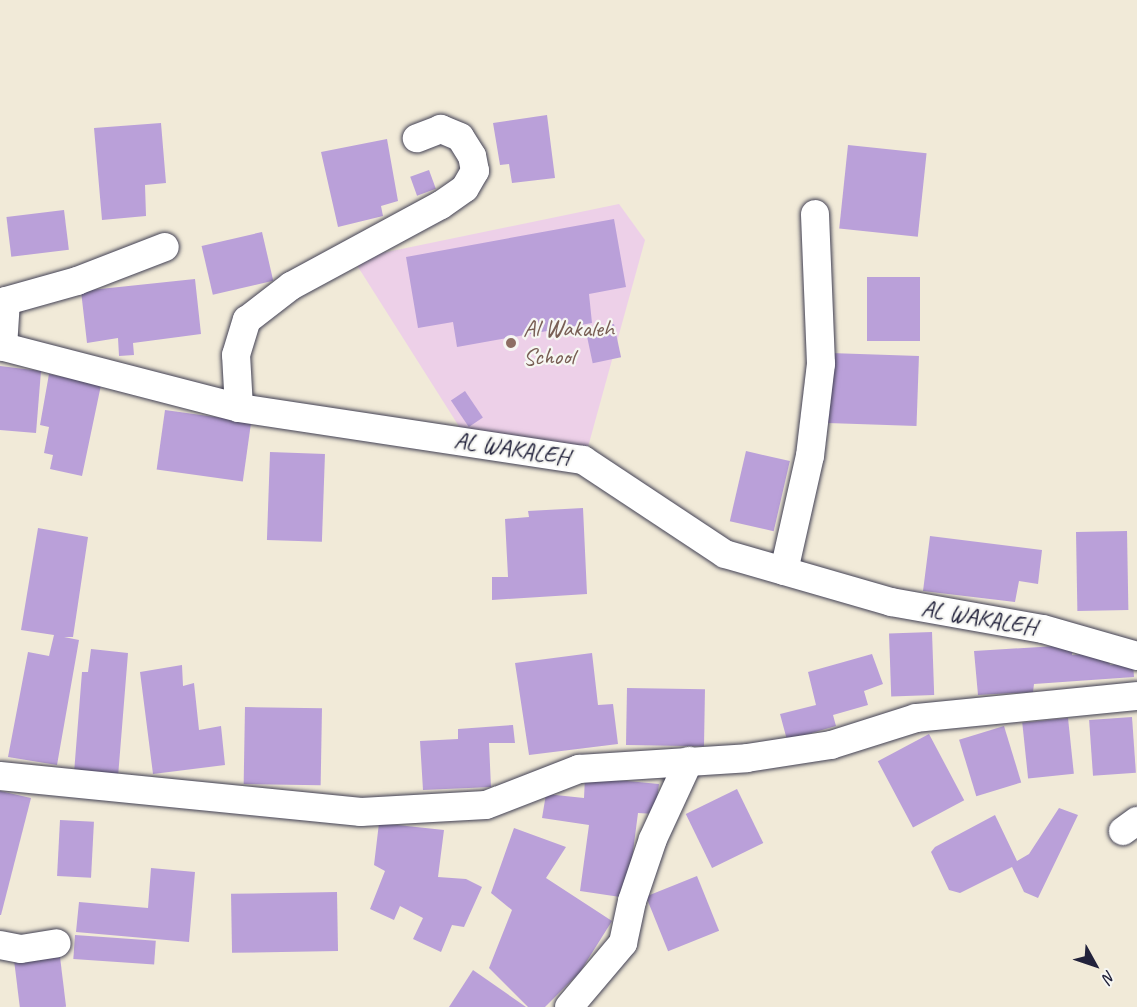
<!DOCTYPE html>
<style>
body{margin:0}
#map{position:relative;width:1137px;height:1007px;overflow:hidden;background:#f1ead8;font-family:Caveat,sans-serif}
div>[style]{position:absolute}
.built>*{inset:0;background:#edd0e8}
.building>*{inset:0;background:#baa0d9;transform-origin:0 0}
.roads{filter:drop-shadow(0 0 2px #414053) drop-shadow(0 0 2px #414053)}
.minor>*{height:28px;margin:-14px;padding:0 14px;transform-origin:14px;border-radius:14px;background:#fff}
.dots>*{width:16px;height:16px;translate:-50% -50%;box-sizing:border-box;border:3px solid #f6f6f2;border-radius:50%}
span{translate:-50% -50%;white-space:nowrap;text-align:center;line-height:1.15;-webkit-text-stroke:4.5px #f6f6f2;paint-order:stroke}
.education-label{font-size:24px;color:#785e54}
.left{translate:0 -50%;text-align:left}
.street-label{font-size:24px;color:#22223b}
.north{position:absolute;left:1065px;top:935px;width:60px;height:60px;-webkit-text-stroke:4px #f6f6f2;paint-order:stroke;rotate:130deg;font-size:16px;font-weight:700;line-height:24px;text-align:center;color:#22223b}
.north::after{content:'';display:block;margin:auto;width:21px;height:27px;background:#22223b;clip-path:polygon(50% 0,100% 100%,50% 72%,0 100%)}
</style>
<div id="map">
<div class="built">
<div style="clip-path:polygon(619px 204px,645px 240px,588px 447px,460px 428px,353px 259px)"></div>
</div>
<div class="building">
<div style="clip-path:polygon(547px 115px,555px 178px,512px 183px,509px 164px,500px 165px,493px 123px)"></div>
<div style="clip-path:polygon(161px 123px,166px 183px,145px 185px,146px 216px,102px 220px,94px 128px)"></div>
<div style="clip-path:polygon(387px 139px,398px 201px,381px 206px,383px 216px,338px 227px,321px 152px)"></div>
<div style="left:848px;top:145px;width:79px;height:84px;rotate:6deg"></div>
<div style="left:429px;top:170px;width:20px;height:20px;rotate:70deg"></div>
<div style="left:64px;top:210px;width:40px;height:58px;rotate:83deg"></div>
<div style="clip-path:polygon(614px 219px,626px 287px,589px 294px,592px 323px,457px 347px,453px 322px,418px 328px,406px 257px)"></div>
<div style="left:262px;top:232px;width:50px;height:62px;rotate:77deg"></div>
<div style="left:867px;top:277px;width:53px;height:64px"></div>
<div style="clip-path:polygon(195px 279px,201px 334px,133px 343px,134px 355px,119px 356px,118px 338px,87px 343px,81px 291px)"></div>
<div style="left:614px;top:324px;width:34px;height:29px;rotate:78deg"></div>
<div style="left:830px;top:353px;width:89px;height:70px;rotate:2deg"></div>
<div style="clip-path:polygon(0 366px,41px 371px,36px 433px,0 430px)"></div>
<div style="clip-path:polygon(49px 374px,101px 385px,82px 476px,50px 469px,53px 455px,44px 453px,49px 427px,40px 425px)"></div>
<div style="left:465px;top:391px;width:32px;height:17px;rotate:56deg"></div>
<div style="left:165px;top:410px;width:87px;height:60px;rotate:8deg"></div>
<div style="left:746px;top:451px;width:45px;height:72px;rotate:13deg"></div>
<div style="left:270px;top:452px;width:55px;height:88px;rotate:2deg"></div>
<div style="clip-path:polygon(583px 508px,587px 594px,492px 600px,492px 577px,508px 577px,505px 519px,529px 517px,528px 511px)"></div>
<div style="clip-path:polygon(38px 528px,88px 537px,73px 637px,64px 637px,79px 640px,57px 765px,8px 757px,28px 652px,49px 656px,54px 635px,21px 630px)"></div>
<div style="left:1127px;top:531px;width:79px;height:51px;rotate:89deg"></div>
<div style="clip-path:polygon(930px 536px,1042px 550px,1038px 584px,1019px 581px,1015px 602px,923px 591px)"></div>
<div style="left:932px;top:632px;width:63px;height:43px;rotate:88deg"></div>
<div style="clip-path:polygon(1072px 645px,1072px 655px,1107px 652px,1110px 665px,1133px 663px,1134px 677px,1034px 684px,1033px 692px,978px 695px,974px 651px)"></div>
<div style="clip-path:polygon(91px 649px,128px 653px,118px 777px,74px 773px,82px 672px,88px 672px)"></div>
<div style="clip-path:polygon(592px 653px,598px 705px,613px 704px,618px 744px,529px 755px,515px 663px)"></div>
<div style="clip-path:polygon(872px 654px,883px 684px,864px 691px,868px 705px,833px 715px,836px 726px,787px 740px,780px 714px,816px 705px,808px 672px)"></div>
<div style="clip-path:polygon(182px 665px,183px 686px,194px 683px,199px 730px,221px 726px,225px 765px,153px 774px,140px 672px)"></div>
<div style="left:627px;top:688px;width:78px;height:57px;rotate:1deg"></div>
<div style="left:245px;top:707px;width:77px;height:77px;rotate:1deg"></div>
<div style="left:1132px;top:717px;width:56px;height:43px;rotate:86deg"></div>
<div style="left:1068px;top:718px;width:56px;height:46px;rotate:84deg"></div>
<div style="clip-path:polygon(513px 725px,515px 743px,489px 743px,491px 787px,423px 790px,420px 741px,458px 739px,458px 729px)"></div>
<div style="left:1004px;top:726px;width:59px;height:47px;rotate:73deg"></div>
<div style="left:929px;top:734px;width:75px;height:58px;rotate:62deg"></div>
<div style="clip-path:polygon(585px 777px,659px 784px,655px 814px,638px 813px,627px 898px,580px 891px,589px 825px,542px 818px,546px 794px,584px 798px)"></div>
<div style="left:737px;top:789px;width:60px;height:57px;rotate:64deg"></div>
<div style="clip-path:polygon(0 791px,31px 798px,1px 915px,0 915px)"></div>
<div style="clip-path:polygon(1059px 808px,1078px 815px,1038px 898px,1024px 892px,1012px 867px,960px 893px,949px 890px,931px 852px,935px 847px,995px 815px,1017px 861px,1029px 854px)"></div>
<div style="left:60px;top:820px;width:34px;height:56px;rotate:3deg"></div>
<div style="clip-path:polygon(379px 823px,444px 830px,438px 877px,466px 879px,482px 887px,464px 927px,452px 925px,441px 952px,413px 939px,423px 918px,400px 906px,394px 920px,370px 909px,385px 871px,374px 865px)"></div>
<div style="clip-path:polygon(514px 828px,566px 847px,546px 878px,612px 921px,580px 972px,545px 1007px,528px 1007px,489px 968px,512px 910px,491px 893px)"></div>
<div style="clip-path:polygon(151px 868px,195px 872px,189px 942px,76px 932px,79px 902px,148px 908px)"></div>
<div style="left:697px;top:876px;width:59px;height:55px;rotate:68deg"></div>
<div style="left:337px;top:892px;width:59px;height:106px;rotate:89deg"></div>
<div style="left:75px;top:935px;width:81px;height:24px;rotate:4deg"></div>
<div style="left:60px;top:957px;width:50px;height:46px;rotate:83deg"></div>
<div style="clip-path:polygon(473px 970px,526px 1007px,449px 1007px)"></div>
</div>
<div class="roads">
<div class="minor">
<div style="left:0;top:346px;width:247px;rotate:14.5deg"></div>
<div style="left:239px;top:408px;width:348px;rotate:8.6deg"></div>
<div style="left:583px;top:460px;width:170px;rotate:33.5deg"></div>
<div style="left:725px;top:554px;width:173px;rotate:16.1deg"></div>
<div style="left:891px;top:602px;width:154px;rotate:10.1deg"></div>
<div style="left:1043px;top:629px;width:98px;rotate:16deg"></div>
<div style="left:3px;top:347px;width:46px;rotate:-86.3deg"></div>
<div style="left:6px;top:301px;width:74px;rotate:-15.7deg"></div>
<div style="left:77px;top:281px;width:94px;rotate:-21.1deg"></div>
<div style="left:239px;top:408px;width:53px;rotate:-93.2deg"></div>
<div style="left:236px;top:355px;width:37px;rotate:-73deg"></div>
<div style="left:247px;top:320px;width:56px;rotate:-37.7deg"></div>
<div style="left:291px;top:286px;width:170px;rotate:-28.4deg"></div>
<div style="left:441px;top:205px;width:29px;rotate:-35deg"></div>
<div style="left:465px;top:188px;width:20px;rotate:-60deg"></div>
<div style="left:475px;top:171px;width:15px;rotate:-101deg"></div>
<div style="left:472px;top:156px;width:22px;rotate:-122deg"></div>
<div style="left:460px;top:137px;width:21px;rotate:-157deg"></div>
<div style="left:441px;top:129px;width:26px;rotate:159deg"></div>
<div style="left:784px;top:571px;width:118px;rotate:-77.3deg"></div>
<div style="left:810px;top:456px;width:93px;rotate:-83.2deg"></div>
<div style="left:821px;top:364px;width:150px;rotate:-92.3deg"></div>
<div style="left:0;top:776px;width:363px;rotate:5.7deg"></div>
<div style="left:361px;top:812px;width:125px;rotate:-3.2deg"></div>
<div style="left:486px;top:805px;width:100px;rotate:-21.2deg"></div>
<div style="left:579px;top:769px;width:168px;rotate:-3.7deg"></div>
<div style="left:747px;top:758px;width:85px;rotate:-8.8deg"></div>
<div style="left:831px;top:745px;width:89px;rotate:-17.6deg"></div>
<div style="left:916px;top:718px;width:222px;rotate:-5.7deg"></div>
<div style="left:1123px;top:831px;width:17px;rotate:-36deg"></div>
<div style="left:0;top:945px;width:21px;rotate:11deg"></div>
<div style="left:21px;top:949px;width:36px;rotate:-9deg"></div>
<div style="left:569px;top:1007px;width:84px;rotate:-49.8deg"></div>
<div style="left:623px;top:943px;width:43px;rotate:-77.9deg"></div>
<div style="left:632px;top:901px;width:65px;rotate:-71.3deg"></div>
<div style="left:653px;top:839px;width:86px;rotate:-65.2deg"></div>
</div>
</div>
<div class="dots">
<div style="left:511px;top:343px;background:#8d6e63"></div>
</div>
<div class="education-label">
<span class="left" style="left:523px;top:343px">Al Wakaleh<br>School</span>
</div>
<div class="street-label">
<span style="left:512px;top:449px;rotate:9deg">AL WAKALEH</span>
<span style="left:979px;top:618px;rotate:10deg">AL WAKALEH</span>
</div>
<div class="north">N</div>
</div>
